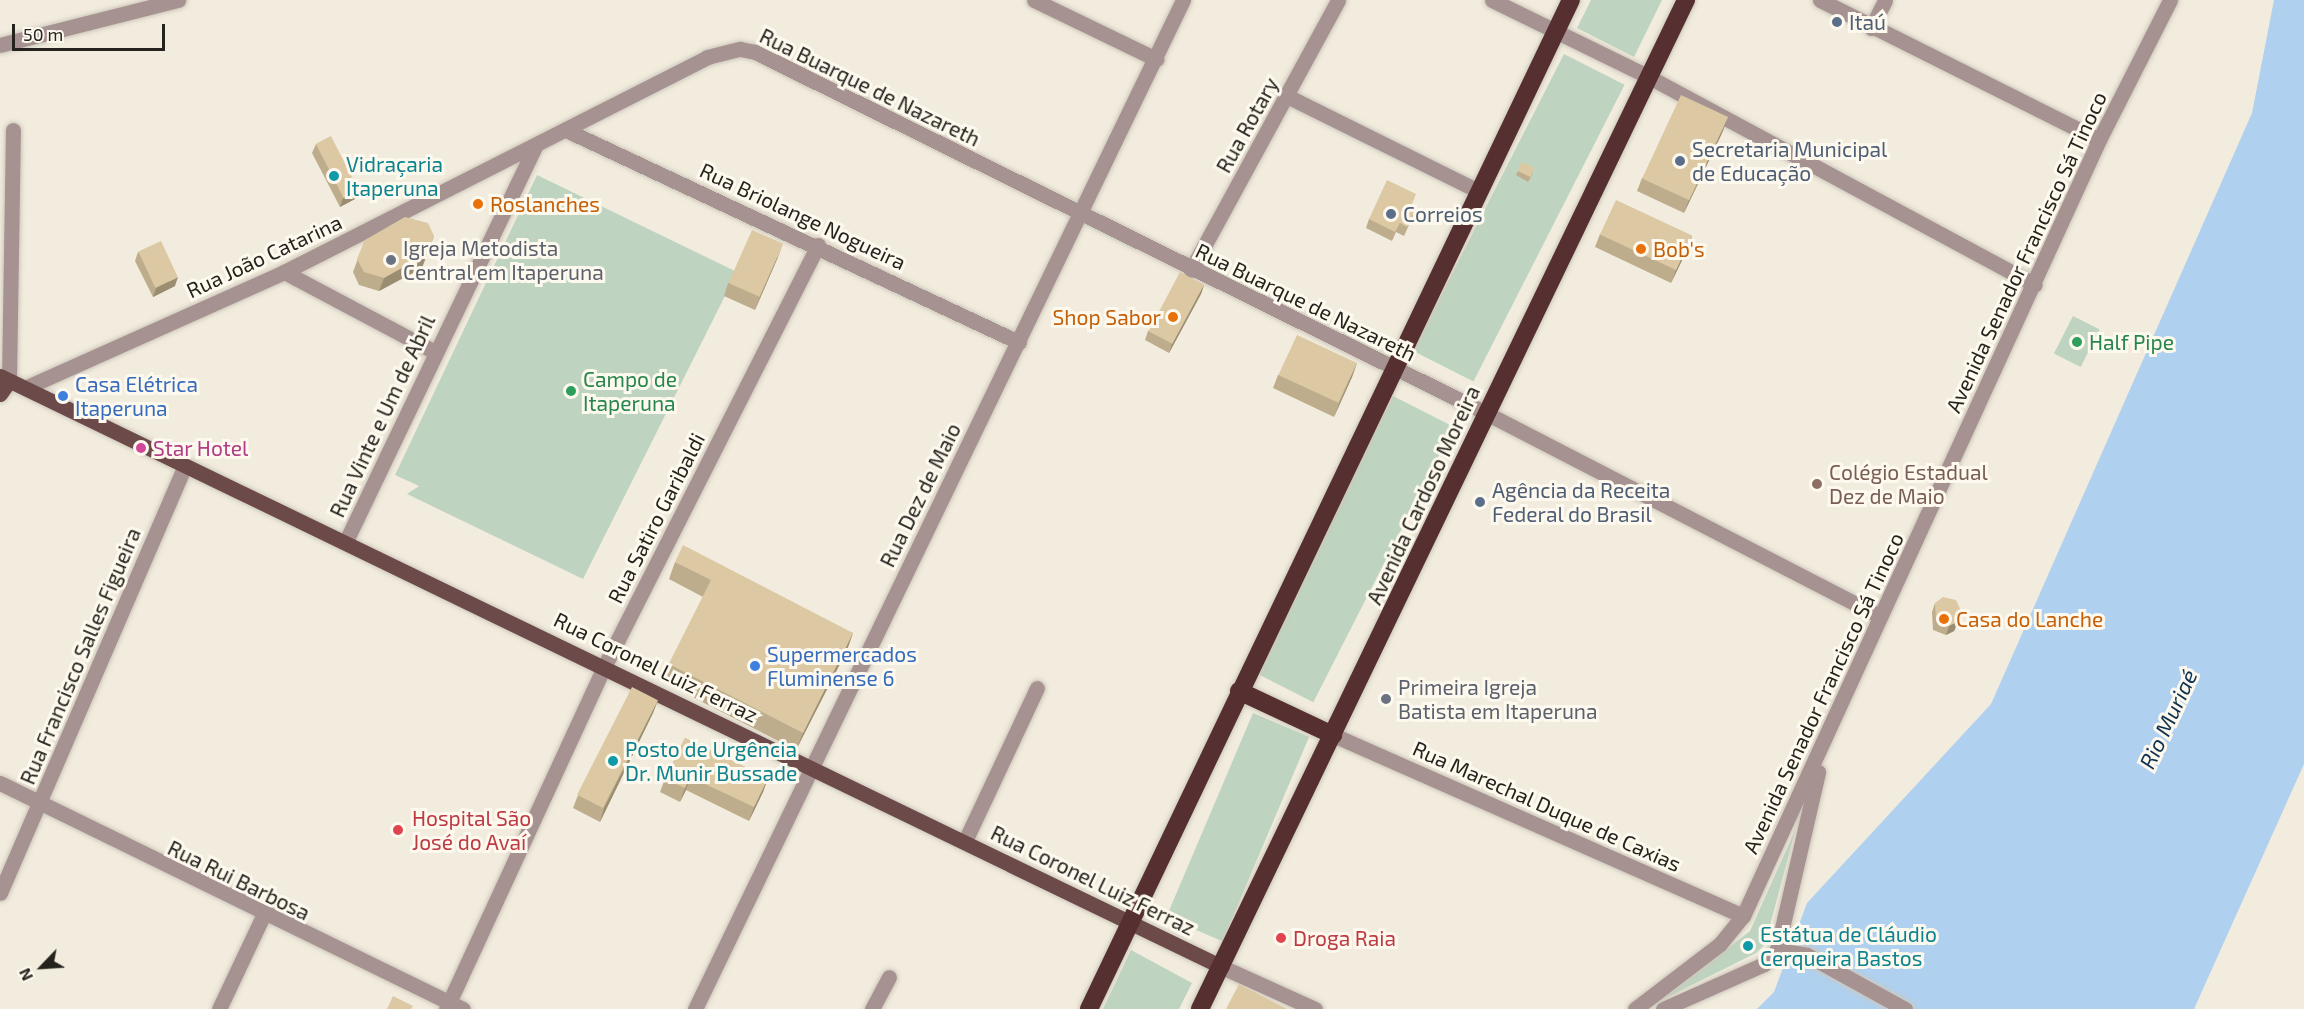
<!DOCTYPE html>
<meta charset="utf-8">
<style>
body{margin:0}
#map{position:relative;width:2304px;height:1009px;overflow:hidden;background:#f2ecde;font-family:"Exo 2",sans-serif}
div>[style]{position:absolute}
.green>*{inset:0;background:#bed4c0;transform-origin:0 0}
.water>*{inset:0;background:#b0d0ef}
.roads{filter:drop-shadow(0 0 2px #cdc8bb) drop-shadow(0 0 2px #cdc8bb)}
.minor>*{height:15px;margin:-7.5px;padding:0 7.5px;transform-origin:7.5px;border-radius:7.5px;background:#a79292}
.major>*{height:15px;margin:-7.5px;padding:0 7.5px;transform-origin:7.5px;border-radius:7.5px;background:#6c4a49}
.highway>*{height:18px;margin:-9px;padding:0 9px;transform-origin:9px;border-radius:9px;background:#563031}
.wall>*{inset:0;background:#bdad8c}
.shaded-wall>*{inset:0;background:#9a8d72}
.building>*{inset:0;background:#dcc9a3;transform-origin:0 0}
.dots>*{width:16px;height:16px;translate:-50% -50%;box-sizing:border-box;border:3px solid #fef9ee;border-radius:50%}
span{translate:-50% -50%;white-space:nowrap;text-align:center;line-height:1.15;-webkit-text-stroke:6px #fef9ee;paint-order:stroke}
.service-label{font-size:21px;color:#4e5e75}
.left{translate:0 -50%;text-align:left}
.street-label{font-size:21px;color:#25231e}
.culture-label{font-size:21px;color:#0d838f}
.food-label{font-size:21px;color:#c56008}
.right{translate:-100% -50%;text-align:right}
.worship-label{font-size:21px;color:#5b616d}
.leisure-label{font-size:21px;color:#27864d}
.shop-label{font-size:21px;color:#366cbe}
.hotel-label{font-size:21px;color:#b23c85}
.education-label{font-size:21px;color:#785e54}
.health-label{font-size:21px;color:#be3a42}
.water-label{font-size:22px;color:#0d3250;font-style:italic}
.north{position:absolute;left:12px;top:937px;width:60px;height:60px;-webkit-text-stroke:4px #fef9ee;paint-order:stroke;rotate:245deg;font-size:16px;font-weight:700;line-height:24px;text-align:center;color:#25231e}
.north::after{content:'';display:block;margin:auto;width:21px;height:27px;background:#25231e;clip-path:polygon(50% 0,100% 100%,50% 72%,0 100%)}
.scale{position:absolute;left:12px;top:24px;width:153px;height:27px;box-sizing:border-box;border:3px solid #25231e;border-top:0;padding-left:8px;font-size:18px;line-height:21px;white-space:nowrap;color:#25231e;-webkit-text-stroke:4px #fef9ee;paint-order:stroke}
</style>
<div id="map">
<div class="green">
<div style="clip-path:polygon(1591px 0,1662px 0,1634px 57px,1577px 28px)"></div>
<div style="left:1564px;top:54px;width:68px;height:333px;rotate:27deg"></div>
<div style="clip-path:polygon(537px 175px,737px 272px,583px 579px,407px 494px,419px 486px,395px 475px)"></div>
<div style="left:2073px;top:316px;width:30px;height:42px;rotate:27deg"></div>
<div style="left:1393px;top:396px;width:68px;height:309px;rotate:27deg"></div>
<div style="left:1253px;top:713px;width:61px;height:222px;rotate:23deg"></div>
<div style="clip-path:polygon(1796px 828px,1765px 944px,1756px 953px,1660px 1001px,1750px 931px)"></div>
<div style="clip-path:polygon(1131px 950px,1192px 983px,1179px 1009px,1103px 1009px)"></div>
</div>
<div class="water">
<div style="clip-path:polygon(2274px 0,2304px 0,2304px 764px,2194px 1009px,1757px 1009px,1774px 992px,1807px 903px,1991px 704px,2252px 113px)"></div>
</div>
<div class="roads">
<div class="minor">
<div style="left:1034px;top:0;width:136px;rotate:25.8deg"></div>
<div style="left:1492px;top:0;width:175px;rotate:26.1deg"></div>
<div style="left:1649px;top:77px;width:438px;rotate:28.3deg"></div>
<div style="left:1820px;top:0;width:312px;rotate:26.6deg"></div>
<div style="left:1871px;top:28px;width:31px;rotate:-63deg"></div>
<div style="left:0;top:45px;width:184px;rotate:-14.2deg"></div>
<div style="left:1287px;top:96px;width:211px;rotate:26.4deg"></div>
<div style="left:568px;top:131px;width:498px;rotate:25.1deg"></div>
<div style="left:1191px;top:270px;width:307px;rotate:-61.4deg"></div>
<div style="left:284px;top:272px;width:171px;rotate:27.9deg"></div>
<div style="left:9px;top:381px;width:251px;rotate:-89.1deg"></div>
<div style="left:27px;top:387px;width:282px;rotate:-24.1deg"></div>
<div style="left:284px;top:272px;width:475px;rotate:-26.9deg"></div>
<div style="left:707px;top:57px;width:34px;rotate:-14deg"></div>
<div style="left:740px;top:49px;width:15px;rotate:11deg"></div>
<div style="left:755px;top:52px;width:815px;rotate:26.28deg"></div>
<div style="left:1486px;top:413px;width:443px;rotate:27.3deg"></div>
<div style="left:346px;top:541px;width:437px;rotate:-64.4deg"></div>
<div style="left:1333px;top:735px;width:448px;rotate:23.8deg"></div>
<div style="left:0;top:783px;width:515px;rotate:26.02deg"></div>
<div style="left:965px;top:841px;width:169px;rotate:-64.8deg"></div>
<div style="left:0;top:893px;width:464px;rotate:-66.6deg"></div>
<div style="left:1777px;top:950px;width:30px;rotate:9deg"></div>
<div style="left:1807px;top:955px;width:112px;rotate:28.9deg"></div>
<div style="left:1222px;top:967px;width:102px;rotate:24.3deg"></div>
<div style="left:219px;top:1009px;width:103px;rotate:-64.7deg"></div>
<div style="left:446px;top:1009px;width:379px;rotate:-65.2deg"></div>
<div style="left:605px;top:665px;width:471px;rotate:-63.1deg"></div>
<div style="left:695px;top:1009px;width:1121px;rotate:-64.19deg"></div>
<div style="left:872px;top:1009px;width:36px;rotate:-62deg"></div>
<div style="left:1635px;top:1009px;width:107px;rotate:-37.4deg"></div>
<div style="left:1720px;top:944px;width:36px;rotate:-51deg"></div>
<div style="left:1743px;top:916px;width:854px;rotate:-65.36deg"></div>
<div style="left:2099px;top:140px;width:157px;rotate:-63.1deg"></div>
<div style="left:1663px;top:1009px;width:111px;rotate:-24deg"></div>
<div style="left:1764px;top:964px;width:19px;rotate:-47deg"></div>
<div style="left:1777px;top:950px;width:183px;rotate:-77deg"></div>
</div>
<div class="major">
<div style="left:0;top:376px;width:1357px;rotate:25.81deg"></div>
<div style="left:0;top:394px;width:16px;rotate:-55deg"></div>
</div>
<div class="highway">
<div style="left:1239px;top:691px;width:104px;rotate:25.1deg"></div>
<div style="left:1089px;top:1009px;width:1118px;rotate:-64.47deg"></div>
<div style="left:1200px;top:1009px;width:1120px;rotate:-64.28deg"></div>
</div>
</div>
<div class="wall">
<div style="clip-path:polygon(1723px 131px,1684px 213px,1637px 191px,1642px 178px)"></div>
<div style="clip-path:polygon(316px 144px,355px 199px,340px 207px,312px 153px)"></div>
<div style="clip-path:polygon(1518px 171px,1533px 173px,1528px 182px,1516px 175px)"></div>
<div style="clip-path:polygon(1412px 205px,1413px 216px,1404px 236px,1396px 232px,1392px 241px,1366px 228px,1369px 219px)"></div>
<div style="clip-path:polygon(1600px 234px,1692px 236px,1687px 250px,1671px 283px,1595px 247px)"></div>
<div style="clip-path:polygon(365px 240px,422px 268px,379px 291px,359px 285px,353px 272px)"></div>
<div style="clip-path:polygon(138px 252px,175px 286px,153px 297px,135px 261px)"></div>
<div style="clip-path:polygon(778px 257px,755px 310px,724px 296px,728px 283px)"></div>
<div style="clip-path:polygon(1204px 285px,1201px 294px,1169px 353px,1145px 340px,1148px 331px)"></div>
<div style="clip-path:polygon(1357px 363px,1352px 377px,1334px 417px,1273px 388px,1278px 375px)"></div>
<div style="clip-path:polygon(675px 562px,853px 633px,847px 650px,796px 750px,663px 682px,669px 664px,703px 597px,669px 579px)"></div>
<div style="clip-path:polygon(1935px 603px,1958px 622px,1954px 631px,1946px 635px,1933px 630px,1932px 612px)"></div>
<div style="clip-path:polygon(658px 700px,653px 713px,600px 822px,573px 808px,578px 795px)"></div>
<div style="clip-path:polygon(685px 738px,768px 778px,763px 792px,749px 821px,686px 790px,680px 802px,660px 792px,665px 779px)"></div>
</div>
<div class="shaded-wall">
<div style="clip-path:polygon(1728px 117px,1723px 131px,1684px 213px,1689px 200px)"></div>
<div style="clip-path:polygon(359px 190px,355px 199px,340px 207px,343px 198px)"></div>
<div style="clip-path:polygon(434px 236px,422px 268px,379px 291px,384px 278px)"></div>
<div style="clip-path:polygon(1692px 236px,1687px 250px,1671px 283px,1676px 270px)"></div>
<div style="clip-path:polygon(783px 244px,778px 257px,755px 310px,760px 297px)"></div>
<div style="clip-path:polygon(178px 277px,175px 286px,153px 297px,156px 288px)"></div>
<div style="clip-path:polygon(1204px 285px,1201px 294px,1169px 353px,1172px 344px)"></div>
<div style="clip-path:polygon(1357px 363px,1352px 377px,1334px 417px,1339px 404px)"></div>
<div style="clip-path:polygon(1962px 613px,1954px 631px,1946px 635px,1949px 626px)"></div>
<div style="clip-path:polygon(853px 633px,847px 650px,796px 750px,803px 733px)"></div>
<div style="clip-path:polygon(658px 700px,653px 713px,600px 822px,604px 808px)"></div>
<div style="clip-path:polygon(690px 777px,686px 790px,680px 802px,685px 788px)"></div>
<div style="clip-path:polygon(768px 778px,763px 792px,749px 821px,754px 807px)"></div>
</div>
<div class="building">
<div style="left:1681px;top:95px;width:52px;height:92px;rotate:25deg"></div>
<div style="left:331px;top:136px;width:61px;height:17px;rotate:63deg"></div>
<div style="left:1522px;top:162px;width:14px;height:10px;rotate:25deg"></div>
<div style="clip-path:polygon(1387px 180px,1416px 194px,1412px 204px,1416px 207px,1407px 227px,1400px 223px,1395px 232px,1369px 219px)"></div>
<div style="left:1616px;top:200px;width:84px;height:38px;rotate:25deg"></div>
<div style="clip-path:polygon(405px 217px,428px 223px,434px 236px,427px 254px,384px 278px,364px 272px,357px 259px,365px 240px)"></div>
<div style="left:752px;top:230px;width:34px;height:58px;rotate:24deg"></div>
<div style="left:161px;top:241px;width:40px;height:25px;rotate:65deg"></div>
<div style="left:1180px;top:272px;width:27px;height:67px;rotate:28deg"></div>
<div style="left:1297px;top:335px;width:66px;height:44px;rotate:25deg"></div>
<div style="clip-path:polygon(683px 545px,853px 633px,803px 733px,669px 664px,711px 580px,675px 562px)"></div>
<div style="clip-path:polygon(1943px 597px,1956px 600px,1962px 613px,1957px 622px,1949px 626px,1936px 621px,1935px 603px)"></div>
<div style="left:632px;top:687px;width:29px;height:121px;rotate:27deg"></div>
<div style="clip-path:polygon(685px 738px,768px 778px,754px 807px,690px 777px,685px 788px,665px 779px)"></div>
<div style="clip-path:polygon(1239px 984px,1287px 1009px,1226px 1009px)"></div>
<div style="clip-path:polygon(393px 996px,413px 1006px,411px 1009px,387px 1009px)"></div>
</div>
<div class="dots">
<div style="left:1837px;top:22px;background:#5c6f8a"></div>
<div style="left:1680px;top:161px;background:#5c6f8a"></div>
<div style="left:334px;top:176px;background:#0f9aa8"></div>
<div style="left:478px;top:204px;background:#e8710a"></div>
<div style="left:1391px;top:214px;background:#5c6f8a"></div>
<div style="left:1641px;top:249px;background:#e8710a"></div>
<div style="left:391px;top:260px;background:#6b7280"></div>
<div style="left:1173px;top:317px;background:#e8710a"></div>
<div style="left:2077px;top:342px;background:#2e9e5b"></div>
<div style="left:571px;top:391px;background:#2e9e5b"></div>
<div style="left:63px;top:396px;background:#3f7fe0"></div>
<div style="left:141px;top:448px;background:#d1479c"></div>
<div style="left:1817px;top:484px;background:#8d6e63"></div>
<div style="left:1480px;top:502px;background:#5c6f8a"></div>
<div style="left:1944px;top:619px;background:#e8710a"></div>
<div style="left:755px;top:666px;background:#3f7fe0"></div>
<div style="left:1386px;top:699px;background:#6b7280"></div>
<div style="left:613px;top:761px;background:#0f9aa8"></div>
<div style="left:398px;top:830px;background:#e0444e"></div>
<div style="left:1281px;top:938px;background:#e0444e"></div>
<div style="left:1748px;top:946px;background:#0f9aa8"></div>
</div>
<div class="service-label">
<span class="left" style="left:1849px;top:22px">Itaú</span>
<span class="left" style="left:1692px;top:161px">Secretaria Municipal<br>de Educação</span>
<span class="left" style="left:1403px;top:214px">Correios</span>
<span class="left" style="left:1492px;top:502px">Agência da Receita<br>Federal do Brasil</span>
</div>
<div class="street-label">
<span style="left:870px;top:87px;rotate:26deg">Rua Buarque de Nazareth</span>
<span style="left:1247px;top:125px;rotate:-61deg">Rua Rotary</span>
<span style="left:803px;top:216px;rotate:25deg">Rua Briolange Nogueira</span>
<span style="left:2026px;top:252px;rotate:-65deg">Avenida Senador Francisco Sá Tinoco</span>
<span style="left:264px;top:256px;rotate:-25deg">Rua João Catarina</span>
<span style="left:1306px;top:302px;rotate:26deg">Rua Buarque de Nazareth</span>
<span style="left:382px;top:416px;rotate:-65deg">Rua Vinte e Um de Abril</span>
<span style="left:920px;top:495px;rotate:-64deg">Rua Dez de Maio</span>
<span style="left:1423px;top:495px;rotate:-65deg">Avenida Cardoso Moreira</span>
<span style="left:656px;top:518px;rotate:-63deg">Rua Satiro Garibaldi</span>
<span style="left:80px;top:656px;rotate:-67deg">Rua Francisco Salles Figueira</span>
<span style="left:656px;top:667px;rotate:26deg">Rua Coronel Luiz Ferraz</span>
<span style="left:1823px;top:693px;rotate:-65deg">Avenida Senador Francisco Sá Tinoco</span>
<span style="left:1547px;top:806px;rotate:24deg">Rua Marechal Duque de Caxias</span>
<span style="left:239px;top:880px;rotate:26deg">Rua Rui Barbosa</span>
<span style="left:1093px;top:880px;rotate:26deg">Rua Coronel Luiz Ferraz</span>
</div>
<div class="culture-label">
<span class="left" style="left:346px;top:176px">Vidraçaria<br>Itaperuna</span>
<span class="left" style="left:625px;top:761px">Posto de Urgência<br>Dr. Munir Bussade</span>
<span class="left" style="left:1760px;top:946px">Estátua de Cláudio<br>Cerqueira Bastos</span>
</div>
<div class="food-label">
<span class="left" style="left:490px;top:204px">Roslanches</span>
<span class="left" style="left:1653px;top:249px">Bob's</span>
<span class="right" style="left:1161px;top:317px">Shop Sabor</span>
<span class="left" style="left:1956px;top:619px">Casa do Lanche</span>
</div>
<div class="worship-label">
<span class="left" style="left:403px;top:260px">Igreja Metodista<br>Central em Itaperuna</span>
<span class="left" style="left:1398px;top:699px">Primeira Igreja<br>Batista em Itaperuna</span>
</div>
<div class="leisure-label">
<span class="left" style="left:2089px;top:342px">Half Pipe</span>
<span class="left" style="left:583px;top:391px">Campo de<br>Itaperuna</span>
</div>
<div class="shop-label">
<span class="left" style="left:75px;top:396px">Casa Elétrica<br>Itaperuna</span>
<span class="left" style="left:767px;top:666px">Supermercados<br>Fluminense 6</span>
</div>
<div class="hotel-label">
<span class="left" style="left:153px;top:448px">Star Hotel</span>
</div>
<div class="education-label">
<span class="left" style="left:1829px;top:484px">Colégio Estadual<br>Dez de Maio</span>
</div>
<div class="health-label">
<span class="left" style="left:412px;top:830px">Hospital São<br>José do Avaí</span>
<span class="left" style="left:1293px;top:938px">Droga Raia</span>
</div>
<div class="water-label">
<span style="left:2168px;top:719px;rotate:-65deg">Rio Muriaé</span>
</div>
<div class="north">N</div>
<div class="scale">50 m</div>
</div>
